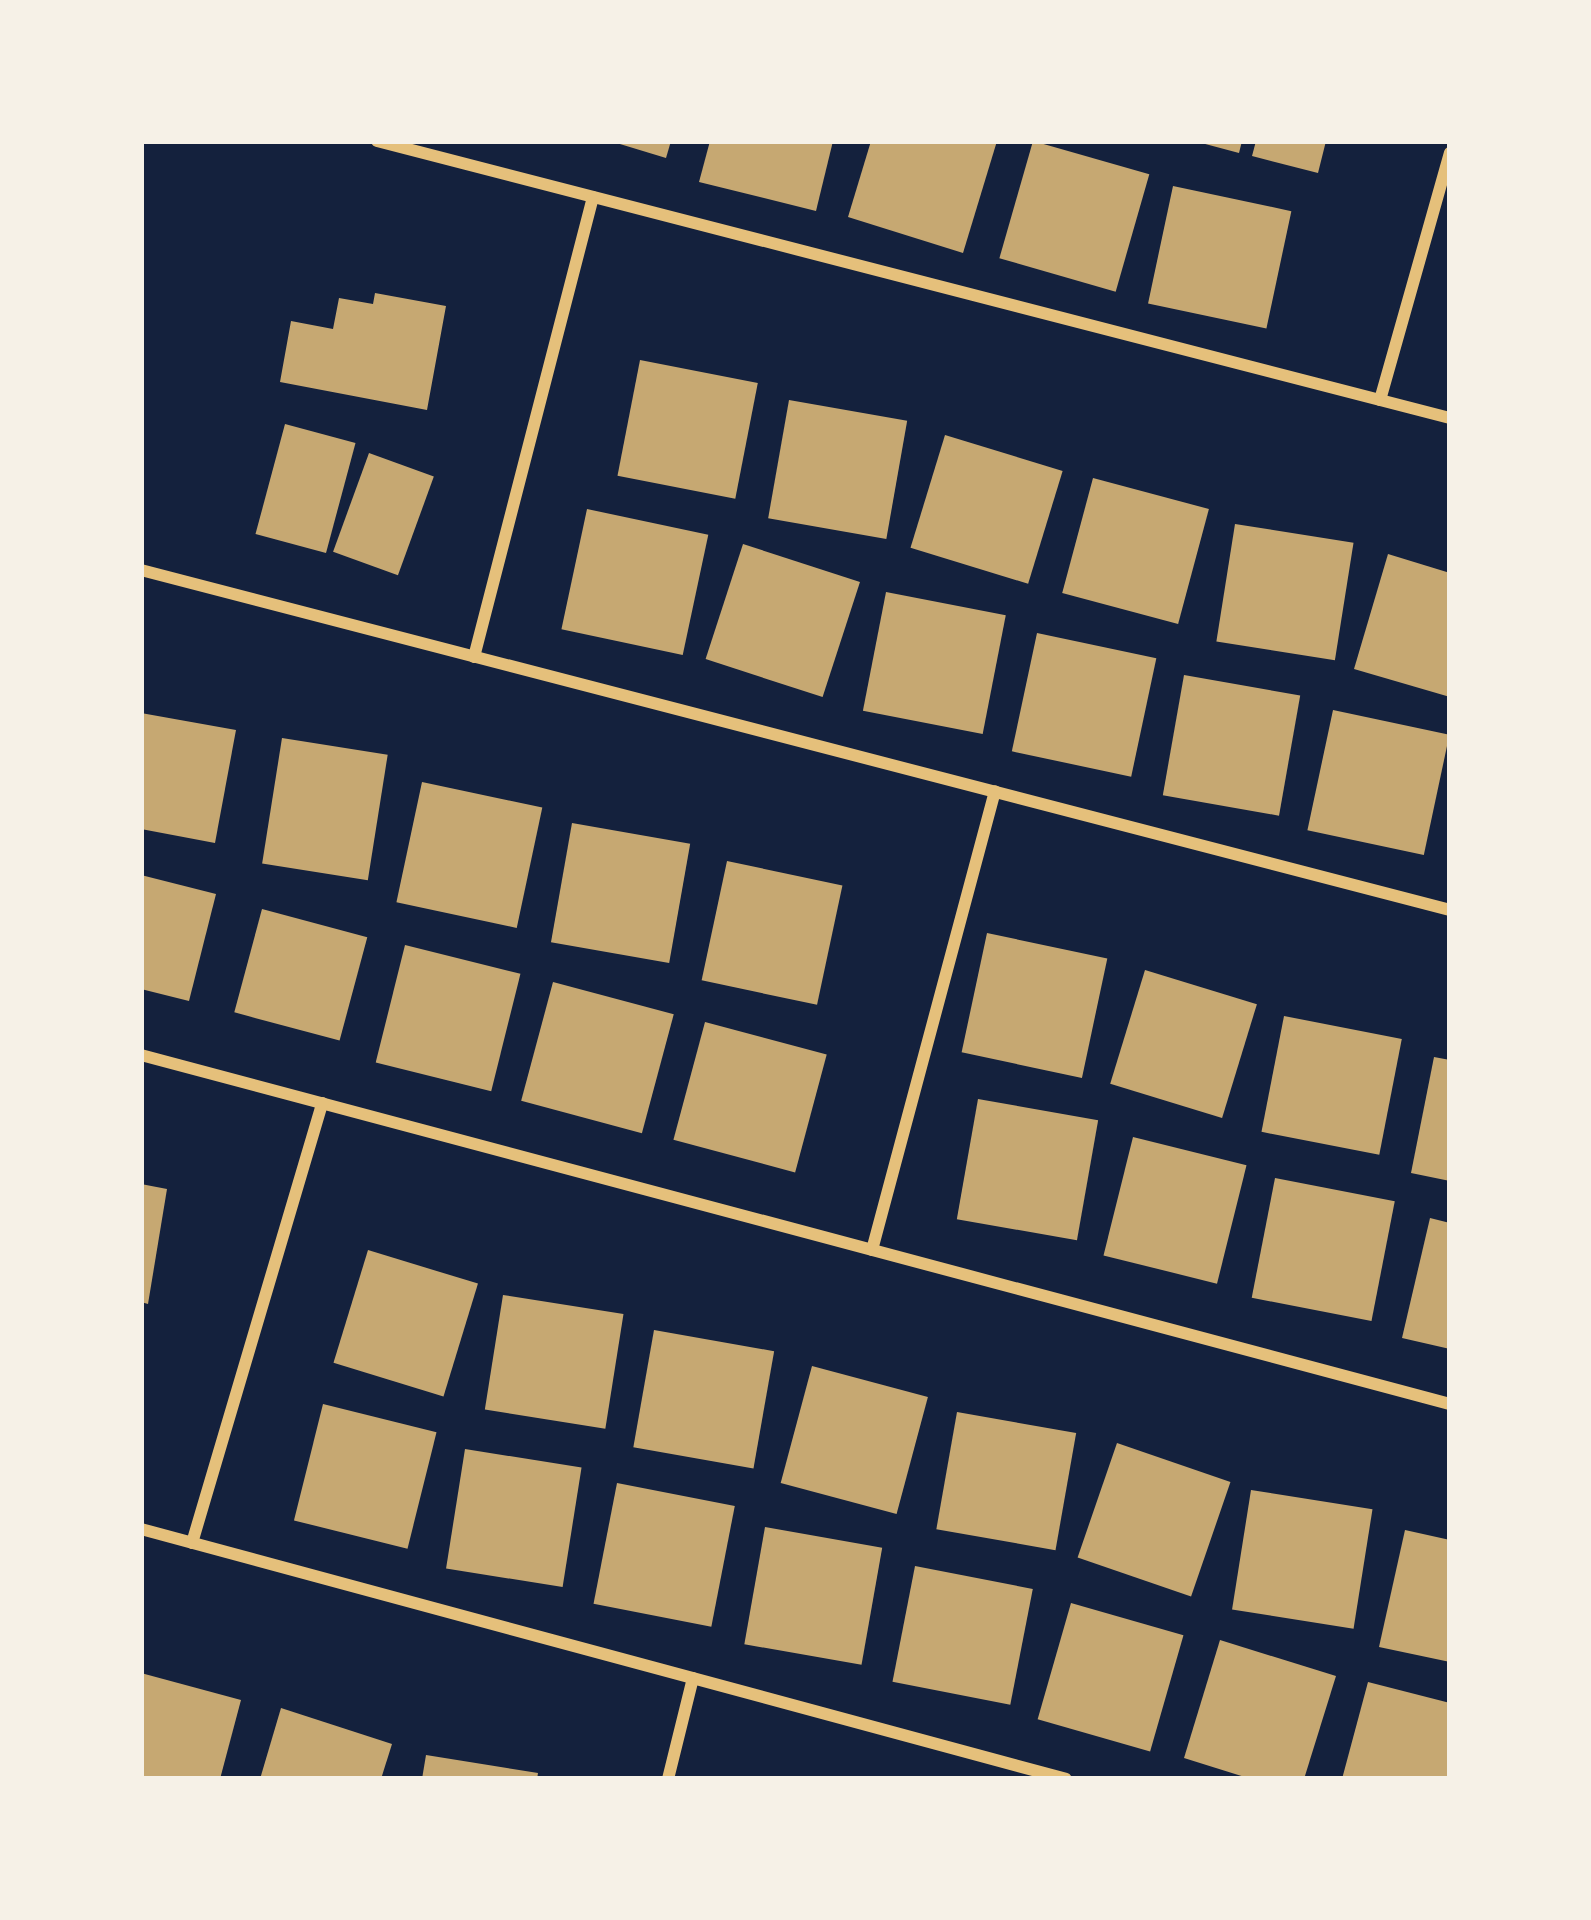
<!DOCTYPE html>
<style>
body{margin:0}
#map{position:relative;width:1591px;height:1920px;overflow:hidden;background:#14213d;font-family:"Exo 2",sans-serif}
div>[style]{position:absolute}
.building>*{inset:0;background:#c6a872;transform-origin:0 0}
.minor>*{height:12px;margin:-6px;padding:0 6px;transform-origin:6px;border-radius:6px;background:#e5c07b}
span{translate:-50% -50%;white-space:nowrap;text-align:center;line-height:1.15;-webkit-text-stroke:12px #f6f1e7;paint-order:stroke}
.frame{position:absolute;inset:0;border:144px solid #f6f1e7;pointer-events:none}
</style>
<div id="map">
<div class="building">
<div style="clip-path:polygon(610px 141px,671px 141px,666px 158px)"></div>
<div style="clip-path:polygon(710px 141px,833px 141px,816px 211px,699px 182px)"></div>
<div style="clip-path:polygon(871px 141px,997px 141px,963px 253px,848px 217px)"></div>
<div style="left:1033px;top:141px;width:121px;height:122px;rotate:16deg"></div>
<div style="clip-path:polygon(1194px 141px,1242px 141px,1239px 153px)"></div>
<div style="clip-path:polygon(1256px 141px,1326px 141px,1318px 173px,1252px 156px)"></div>
<div style="left:1173px;top:186px;width:121px;height:120px;rotate:12deg"></div>
<div style="clip-path:polygon(375px 293px,446px 306px,427px 410px,280px 382px,291px 321px,333px 329px,339px 298px,373px 304px)"></div>
<div style="left:640px;top:360px;width:120px;height:118px;rotate:11deg"></div>
<div style="left:789px;top:400px;width:120px;height:120px;rotate:10deg"></div>
<div style="left:285px;top:424px;width:73px;height:114px;rotate:15deg"></div>
<div style="left:945px;top:435px;width:123px;height:118px;rotate:17deg"></div>
<div style="left:369px;top:453px;width:69px;height:105px;rotate:20deg"></div>
<div style="left:1093px;top:478px;width:120px;height:119px;rotate:15deg"></div>
<div style="left:587px;top:509px;width:124px;height:123px;rotate:12deg"></div>
<div style="left:1235px;top:524px;width:120px;height:119px;rotate:9deg"></div>
<div style="left:743px;top:544px;width:123px;height:121px;rotate:18deg"></div>
<div style="clip-path:polygon(1388px 554px,1450px 573px,1450px 697px,1354px 669px)"></div>
<div style="left:886px;top:592px;width:122px;height:121px;rotate:11deg"></div>
<div style="left:1037px;top:633px;width:122px;height:121px;rotate:12deg"></div>
<div style="left:1184px;top:675px;width:118px;height:122px;rotate:10deg"></div>
<div style="left:1333px;top:710px;width:119px;height:123px;rotate:12deg"></div>
<div style="clip-path:polygon(141px 713px,236px 730px,215px 843px,141px 829px)"></div>
<div style="left:282px;top:738px;width:107px;height:127px;rotate:9deg"></div>
<div style="left:422px;top:782px;width:123px;height:123px;rotate:12deg"></div>
<div style="left:572px;top:823px;width:120px;height:121px;rotate:10deg"></div>
<div style="left:727px;top:861px;width:118px;height:122px;rotate:12deg"></div>
<div style="clip-path:polygon(141px 875px,216px 894px,189px 1001px,141px 989px)"></div>
<div style="left:262px;top:909px;width:109px;height:107px;rotate:15deg"></div>
<div style="left:987px;top:933px;width:123px;height:122px;rotate:12deg"></div>
<div style="left:405px;top:945px;width:119px;height:121px;rotate:14deg"></div>
<div style="left:1145px;top:970px;width:117px;height:119px;rotate:17deg"></div>
<div style="left:553px;top:982px;width:125px;height:123px;rotate:15deg"></div>
<div style="left:1284px;top:1016px;width:120px;height:118px;rotate:11deg"></div>
<div style="left:705px;top:1022px;width:126px;height:122px;rotate:15deg"></div>
<div style="clip-path:polygon(1434px 1057px,1450px 1060px,1450px 1181px,1411px 1173px)"></div>
<div style="left:978px;top:1099px;width:122px;height:122px;rotate:10deg"></div>
<div style="left:1133px;top:1137px;width:117px;height:122px;rotate:14deg"></div>
<div style="left:1275px;top:1178px;width:122px;height:122px;rotate:11deg"></div>
<div style="clip-path:polygon(141px 1184px,167px 1189px,148px 1304px,141px 1302px)"></div>
<div style="clip-path:polygon(1430px 1218px,1450px 1223px,1450px 1349px,1402px 1338px)"></div>
<div style="left:368px;top:1250px;width:115px;height:118px;rotate:17deg"></div>
<div style="left:503px;top:1295px;width:122px;height:116px;rotate:9deg"></div>
<div style="left:654px;top:1330px;width:122px;height:119px;rotate:10deg"></div>
<div style="left:812px;top:1366px;width:120px;height:121px;rotate:15deg"></div>
<div style="left:323px;top:1404px;width:117px;height:120px;rotate:14deg"></div>
<div style="left:957px;top:1412px;width:121px;height:119px;rotate:10deg"></div>
<div style="left:1117px;top:1443px;width:120px;height:121px;rotate:19deg"></div>
<div style="left:465px;top:1449px;width:118px;height:121px;rotate:9deg"></div>
<div style="left:617px;top:1483px;width:120px;height:123px;rotate:11deg"></div>
<div style="left:1251px;top:1490px;width:123px;height:121px;rotate:9deg"></div>
<div style="left:765px;top:1527px;width:119px;height:119px;rotate:10deg"></div>
<div style="clip-path:polygon(1405px 1530px,1450px 1540px,1450px 1662px,1379px 1647px)"></div>
<div style="left:915px;top:1566px;width:120px;height:118px;rotate:11deg"></div>
<div style="left:1071px;top:1603px;width:117px;height:121px;rotate:16deg"></div>
<div style="clip-path:polygon(1220px 1640px,1336px 1676px,1304px 1779px,1251px 1779px,1184px 1758px)"></div>
<div style="clip-path:polygon(141px 1673px,241px 1700px,220px 1779px,141px 1779px)"></div>
<div style="clip-path:polygon(1368px 1682px,1450px 1703px,1450px 1779px,1342px 1779px)"></div>
<div style="clip-path:polygon(281px 1708px,392px 1744px,381px 1779px,260px 1779px)"></div>
<div style="clip-path:polygon(426px 1755px,538px 1773px,537px 1779px,422px 1779px)"></div>
</div>
<div class="minor">
<div style="left:377px;top:141px;width:1108px;rotate:14.48deg"></div>
<div style="left:1380px;top:400px;width:257px;rotate:-74.2deg"></div>
<div style="left:141px;top:570px;width:1352px;rotate:14.56deg"></div>
<div style="left:474px;top:657px;width:475px;rotate:-75.5deg"></div>
<div style="left:141px;top:1055px;width:1355px;rotate:14.93deg"></div>
<div style="left:872px;top:1250px;width:475px;rotate:-75deg"></div>
<div style="left:141px;top:1529px;width:958px;rotate:15.12deg"></div>
<div style="left:192px;top:1543px;width:459px;rotate:-73.5deg"></div>
<div style="left:668px;top:1779px;width:104px;rotate:-76.1deg"></div>
</div>
<div class="frame"></div>
</div>
